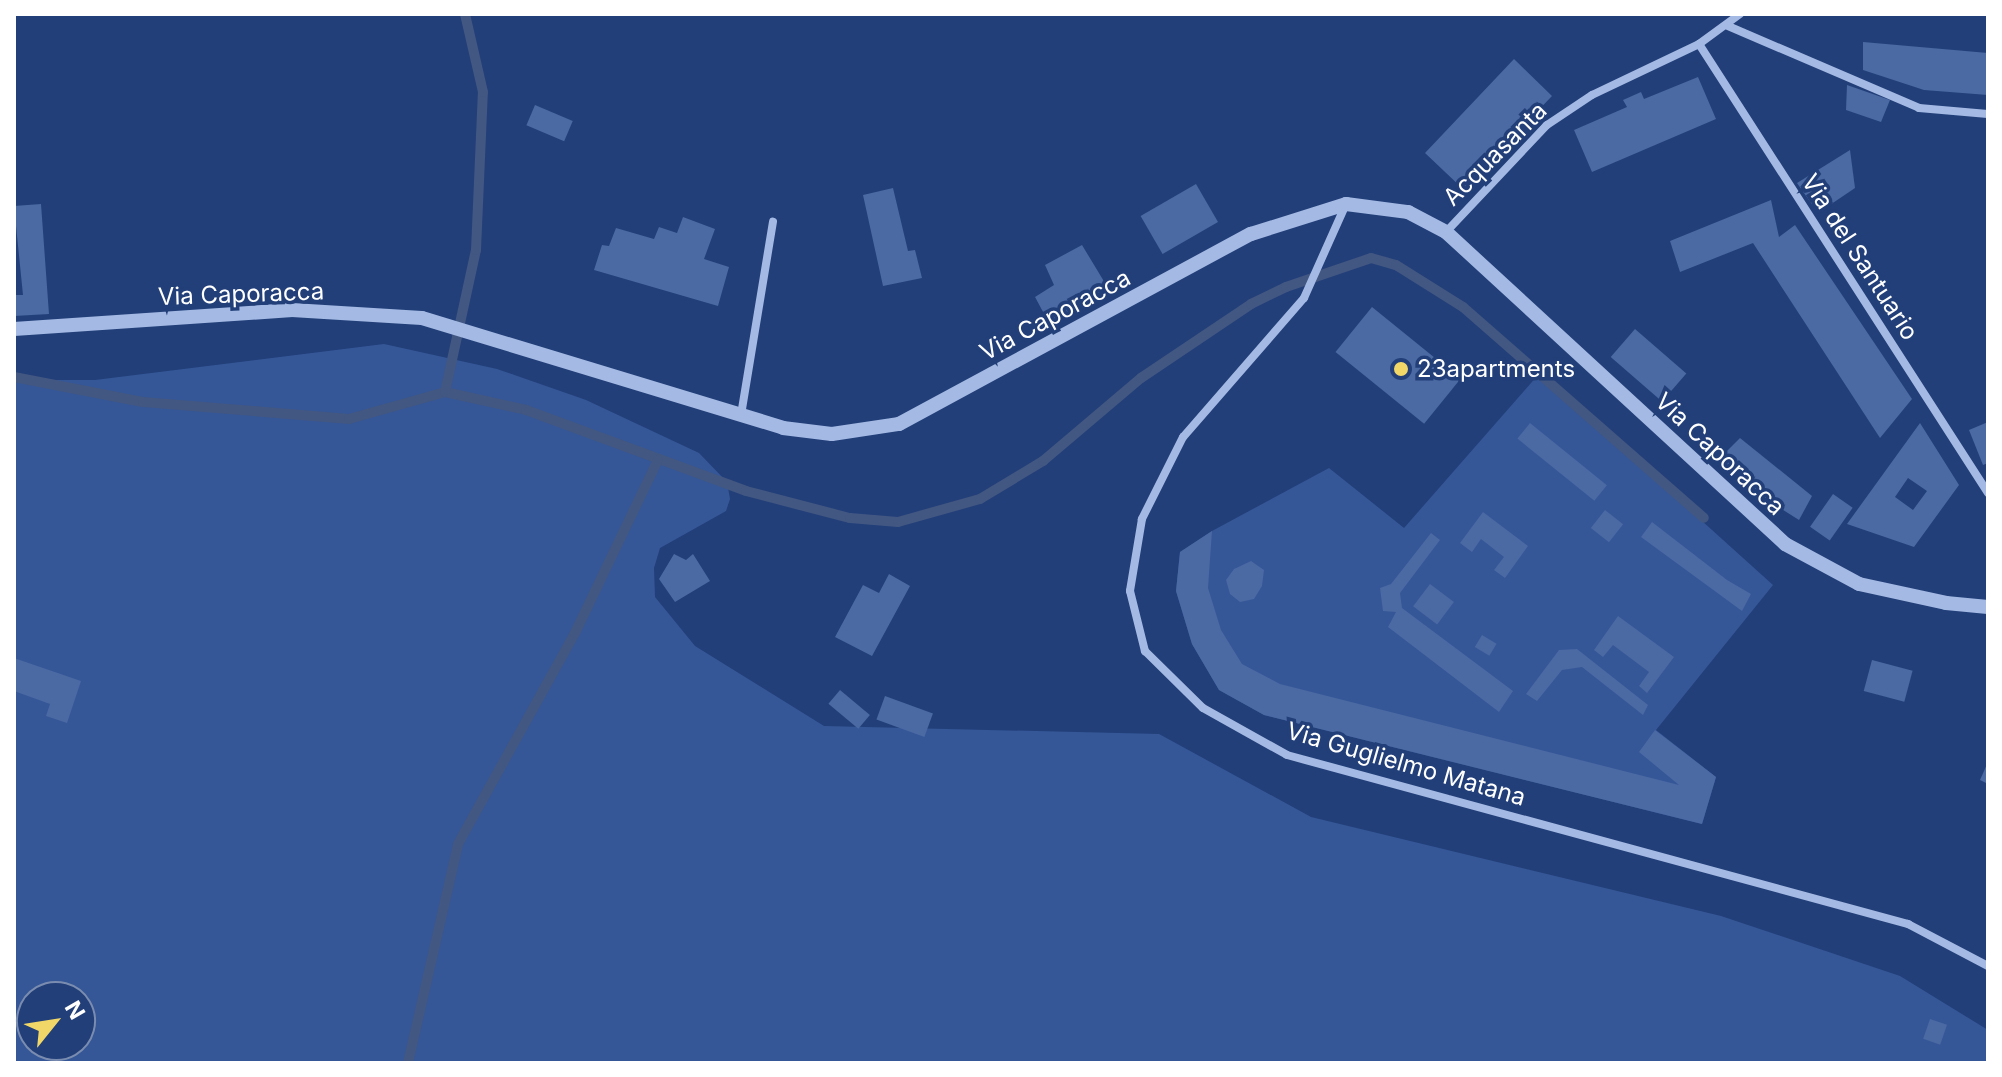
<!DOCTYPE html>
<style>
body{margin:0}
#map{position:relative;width:2002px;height:1077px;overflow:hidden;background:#223f79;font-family:Inter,sans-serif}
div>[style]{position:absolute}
.green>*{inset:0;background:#355797}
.stream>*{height:10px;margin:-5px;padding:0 5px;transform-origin:5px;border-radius:5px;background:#425782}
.building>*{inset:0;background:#4b69a3;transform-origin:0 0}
.minor>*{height:8px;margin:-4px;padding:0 4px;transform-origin:4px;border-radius:4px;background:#a4bae4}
.tertiary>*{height:14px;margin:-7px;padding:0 7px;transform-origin:7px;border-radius:7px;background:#a4bae4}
.dots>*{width:22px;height:22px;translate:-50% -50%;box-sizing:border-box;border:4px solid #223f79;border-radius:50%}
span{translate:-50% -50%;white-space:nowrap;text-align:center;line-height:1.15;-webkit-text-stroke:7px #223f79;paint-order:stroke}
.street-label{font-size:24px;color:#fff}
.poi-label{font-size:24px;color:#fff}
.left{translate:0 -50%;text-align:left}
.frame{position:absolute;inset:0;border:16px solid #fff;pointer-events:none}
.north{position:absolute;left:16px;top:981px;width:80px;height:80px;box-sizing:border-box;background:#223f79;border:2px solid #7a8caf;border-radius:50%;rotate:60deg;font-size:22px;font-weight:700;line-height:32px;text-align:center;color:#fff}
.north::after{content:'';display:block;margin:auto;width:28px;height:36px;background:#f0d767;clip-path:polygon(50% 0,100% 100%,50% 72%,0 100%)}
</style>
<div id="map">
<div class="green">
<div style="clip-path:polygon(evenodd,384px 344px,497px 369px,586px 400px,699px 453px,727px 482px,730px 499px,726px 511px,660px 548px,654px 568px,655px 597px,695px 646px,824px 726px,1159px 734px,1311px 817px,1721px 916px,1900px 976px,1988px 1030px,1988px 1063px,14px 1063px,14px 380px,95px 380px,384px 344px,32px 997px,80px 997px,80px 1045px,32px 1045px,32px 997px)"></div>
<div style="clip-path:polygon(1539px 374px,1773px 585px,1656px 730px,1716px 777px,1702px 824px,1264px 715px,1219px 690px,1192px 644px,1176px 591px,1180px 552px,1212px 531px,1329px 468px,1404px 528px)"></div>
</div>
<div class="stream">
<div style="left:14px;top:377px;width:131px;rotate:11deg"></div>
<div style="left:143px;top:402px;width:207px;rotate:4.7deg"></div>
<div style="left:349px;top:419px;width:100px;rotate:-15.7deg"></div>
<div style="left:445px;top:392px;width:83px;rotate:12.5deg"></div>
<div style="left:526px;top:410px;width:234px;rotate:20.2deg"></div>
<div style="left:746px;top:491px;width:107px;rotate:14.6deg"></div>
<div style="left:850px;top:518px;width:48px;rotate:4.8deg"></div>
<div style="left:898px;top:522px;width:85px;rotate:-15.7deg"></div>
<div style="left:980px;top:499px;width:74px;rotate:-31.1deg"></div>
<div style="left:1043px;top:461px;width:128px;rotate:-40.3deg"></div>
<div style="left:1141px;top:378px;width:133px;rotate:-33.9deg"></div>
<div style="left:1251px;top:304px;width:39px;rotate:-26deg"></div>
<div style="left:1286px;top:287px;width:90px;rotate:-18.8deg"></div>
<div style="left:1371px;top:258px;width:26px;rotate:16deg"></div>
<div style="left:1396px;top:265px;width:79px;rotate:32.1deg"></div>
<div style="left:1463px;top:307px;width:320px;rotate:41.2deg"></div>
<div style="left:445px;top:392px;width:145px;rotate:-77.7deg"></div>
<div style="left:476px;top:250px;width:158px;rotate:-87.5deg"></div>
<div style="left:483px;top:92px;width:80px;rotate:-103deg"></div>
<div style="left:408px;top:1063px;width:225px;rotate:-77.1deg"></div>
<div style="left:458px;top:844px;width:241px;rotate:-61deg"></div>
<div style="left:575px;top:633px;width:192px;rotate:-64.4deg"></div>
</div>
<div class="building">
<div style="clip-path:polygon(1863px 42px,1988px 53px,1988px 95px,1924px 90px,1863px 70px)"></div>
<div style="clip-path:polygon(1514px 59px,1552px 96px,1529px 120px,1524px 115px,1482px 159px,1487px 164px,1463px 189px,1425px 153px)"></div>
<div style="clip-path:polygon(1698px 77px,1716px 119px,1592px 172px,1574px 130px,1627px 107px,1623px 100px,1641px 92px,1644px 99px)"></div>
<div style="clip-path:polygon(1847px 85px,1890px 100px,1881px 122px,1846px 110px)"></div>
<div style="left:535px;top:105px;width:41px;height:22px;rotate:23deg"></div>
<div style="clip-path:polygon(1850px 150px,1855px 188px,1818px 213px,1797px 183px)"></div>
<div style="left:1196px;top:184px;width:44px;height:64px;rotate:60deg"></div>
<div style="clip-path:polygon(893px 188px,908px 251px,915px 250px,922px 278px,883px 286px,863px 195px)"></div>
<div style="clip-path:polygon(1771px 200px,1779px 237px,1795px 225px,1912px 399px,1880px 438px,1753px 243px,1680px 272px,1670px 241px)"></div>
<div style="clip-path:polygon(41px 204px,49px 314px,14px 316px,14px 295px,23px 295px,14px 206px)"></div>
<div style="clip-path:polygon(683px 217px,715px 229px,704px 259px,729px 267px,718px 306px,594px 270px,602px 245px,609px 246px,616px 228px,654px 239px,659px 227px,677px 233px)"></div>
<div style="clip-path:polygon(1082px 245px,1108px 288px,1049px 323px,1035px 297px,1054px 285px,1045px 265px)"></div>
<div style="left:1372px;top:307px;width:114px;height:58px;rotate:39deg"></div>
<div style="left:1635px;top:329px;width:68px;height:37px;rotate:41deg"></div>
<div style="clip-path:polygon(1988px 422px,1988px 463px,1983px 465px,1969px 430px)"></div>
<div style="left:1530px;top:423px;width:99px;height:20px;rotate:39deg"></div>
<div style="clip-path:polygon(evenodd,1920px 423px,1959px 485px,1914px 547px,1847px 524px,1920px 423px,1908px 478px,1927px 491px,1913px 510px,1895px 497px,1908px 478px)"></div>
<div style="clip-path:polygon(1740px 438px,1812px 496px,1799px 520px,1769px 501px,1720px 458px)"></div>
<div style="left:1833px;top:494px;width:24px;height:40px;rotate:35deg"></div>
<div style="left:1605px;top:510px;width:23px;height:23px;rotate:38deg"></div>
<div style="clip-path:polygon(1483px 512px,1528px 546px,1505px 578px,1494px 570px,1504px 557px,1481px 539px,1472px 552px,1460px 543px)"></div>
<div style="clip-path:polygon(1652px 522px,1727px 580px,1751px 594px,1742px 611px,1641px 537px)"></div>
<div style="clip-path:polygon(1212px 531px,1208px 588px,1221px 630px,1242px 664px,1280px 684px,1679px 785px,1639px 752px,1655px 730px,1716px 777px,1702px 824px,1264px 715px,1219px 690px,1192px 644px,1176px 591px,1180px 552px)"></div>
<div style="clip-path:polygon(1431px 533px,1440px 540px,1400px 593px,1402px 608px,1513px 691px,1499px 712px,1388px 627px,1396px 612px,1383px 611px,1380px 588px,1391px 584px)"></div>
<div style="clip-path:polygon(674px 554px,686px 560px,693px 554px,710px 581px,675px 602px,659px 579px)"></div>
<div style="clip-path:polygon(1251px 561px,1264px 570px,1262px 586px,1254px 599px,1240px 602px,1230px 594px,1226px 580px,1234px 569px)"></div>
<div style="clip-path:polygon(889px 574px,910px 586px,872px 656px,835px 637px,863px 585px,879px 593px)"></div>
<div style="left:1430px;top:584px;width:30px;height:28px;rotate:37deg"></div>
<div style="clip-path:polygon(1618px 616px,1674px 657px,1647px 693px,1639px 686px,1649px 672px,1613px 645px,1603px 657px,1594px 650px)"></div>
<div style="left:1482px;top:635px;width:17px;height:14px;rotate:31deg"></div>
<div style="clip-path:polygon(1577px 649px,1648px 705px,1643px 715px,1582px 667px,1562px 670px,1537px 701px,1526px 694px,1559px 650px)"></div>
<div style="clip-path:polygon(14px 658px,81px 681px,67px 723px,46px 716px,50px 704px,14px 691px)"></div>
<div style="left:1872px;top:660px;width:42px;height:32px;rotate:15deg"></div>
<div style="left:840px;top:690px;width:39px;height:18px;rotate:40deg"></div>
<div style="left:885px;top:696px;width:51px;height:25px;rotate:20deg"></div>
<div style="clip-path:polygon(1988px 762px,1988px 784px,1980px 780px)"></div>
<div style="left:1930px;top:1019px;width:18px;height:21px;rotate:19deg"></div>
</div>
<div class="minor">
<div style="left:1728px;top:26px;width:208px;rotate:23.2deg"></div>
<div style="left:1919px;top:108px;width:69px;rotate:5deg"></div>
<div style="left:1699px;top:44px;width:534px;rotate:57.23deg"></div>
<div style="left:1346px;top:204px;width:103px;rotate:114.1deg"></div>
<div style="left:1304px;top:298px;width:184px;rotate:131deg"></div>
<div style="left:1183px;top:437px;width:92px;rotate:116.6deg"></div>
<div style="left:1142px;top:519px;width:73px;rotate:99.5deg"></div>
<div style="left:1130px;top:591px;width:62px;rotate:76deg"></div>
<div style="left:1145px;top:651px;width:81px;rotate:44.5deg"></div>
<div style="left:1203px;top:708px;width:96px;rotate:29.2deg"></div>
<div style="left:1287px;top:755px;width:644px;rotate:15.22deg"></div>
<div style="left:1908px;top:924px;width:90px;rotate:27.7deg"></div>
<div style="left:1446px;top:232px;width:147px;rotate:-46.7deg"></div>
<div style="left:1547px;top:125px;width:54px;rotate:-33.7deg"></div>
<div style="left:1592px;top:95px;width:119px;rotate:-25.5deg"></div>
<div style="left:1699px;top:44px;width:51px;rotate:-36.2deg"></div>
<div style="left:741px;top:415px;width:196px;rotate:-80.6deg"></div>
</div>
<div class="tertiary">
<div style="left:14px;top:329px;width:279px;rotate:-3.9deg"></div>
<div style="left:292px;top:310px;width:130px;rotate:3.5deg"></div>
<div style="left:422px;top:318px;width:377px;rotate:16.9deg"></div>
<div style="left:783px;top:428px;width:49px;rotate:7deg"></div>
<div style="left:832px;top:434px;width:68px;rotate:-8.5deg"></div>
<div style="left:899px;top:424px;width:400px;rotate:-28.4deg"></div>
<div style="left:1251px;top:234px;width:100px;rotate:-17.5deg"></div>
<div style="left:1346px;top:204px;width:63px;rotate:7.4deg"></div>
<div style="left:1408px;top:212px;width:43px;rotate:27.8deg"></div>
<div style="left:1446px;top:232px;width:461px;rotate:42.6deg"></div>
<div style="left:1785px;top:544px;width:84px;rotate:28.4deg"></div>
<div style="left:1859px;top:584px;width:89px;rotate:12.3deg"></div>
<div style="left:1946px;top:603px;width:42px;rotate:5.4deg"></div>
</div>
<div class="dots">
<div style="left:1401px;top:369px;background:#f0d767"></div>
</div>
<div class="street-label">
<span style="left:1495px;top:154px;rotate:-45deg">Acquasanta</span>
<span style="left:1860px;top:257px;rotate:57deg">Via del Santuario</span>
<span style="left:241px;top:294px;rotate:-2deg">Via Caporacca</span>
<span style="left:1055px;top:315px;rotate:-28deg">Via Caporacca</span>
<span style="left:1720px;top:454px;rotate:43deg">Via Caporacca</span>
<span style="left:1406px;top:764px;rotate:16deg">Via Guglielmo Matana</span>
</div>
<div class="poi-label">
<span class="left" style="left:1417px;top:369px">23apartments</span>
</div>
<div class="frame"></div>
<div class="north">N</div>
</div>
